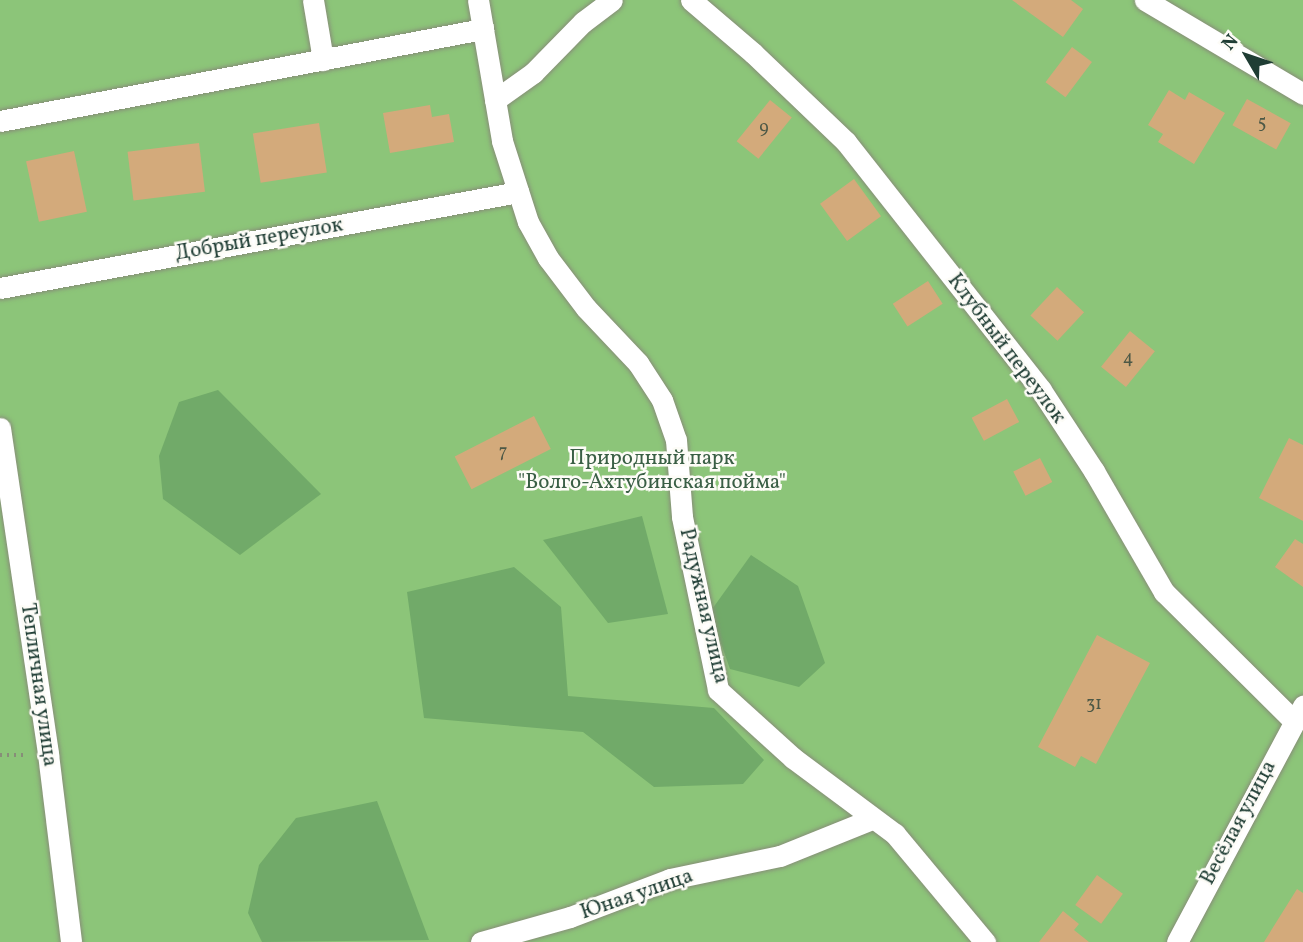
<!DOCTYPE html>
<meta charset="utf-8">
<style>
body{margin:0}
#map{position:relative;width:1303px;height:942px;overflow:hidden;background:#efdebd;font-family:Vollkorn,serif}
div>[style]{position:absolute}
.green>*{inset:0;background:#8cc579;transform-origin:0 0}
.forest>*{inset:0;background:#71aa69}
.building>*{inset:0;background:#d3aa7b;transform-origin:0 0}
.path>*{height:4.5px;margin-top:-2.25px;transform-origin:0;background:repeating-linear-gradient(90deg,#878e78 0 2px,transparent 0 7px)}
.roads{filter:drop-shadow(0 0 2px #878e78) drop-shadow(0 0 2px #878e78)}
.street>*{height:21px;margin:-10.5px;padding:0 10.5px;transform-origin:10.5px;border-radius:10.5px;background:#fff}
span{translate:-50% -50%;white-space:nowrap;text-align:center;line-height:1.15;-webkit-text-stroke:5px #fdfcf7;paint-order:stroke}
.number-label{font-size:18px;color:#4c5846}
.number-label span{-webkit-text-stroke-width:0}
.street-label{font-size:21px;color:#1f3d34}
.park-label{font-size:21px;color:#3a5f45}
.north{position:absolute;left:1212px;top:21px;width:70px;height:70px;-webkit-text-stroke:5px #fdfcf7;paint-order:stroke;rotate:309deg;font-size:19px;font-weight:700;line-height:28px;text-align:center;color:#1f3d34}
.north::after{content:'';display:block;margin:auto;width:24px;height:32px;background:#1f3d34;clip-path:polygon(50% 0,100% 100%,50% 72%,0 100%)}
</style>
<div id="map">
<div class="green">
<div style="left:0;top:0;width:1303px;height:942px"></div>
</div>
<div class="forest">
<div style="clip-path:polygon(218px 390px,321px 494px,240px 555px,163px 499px,159px 456px,179px 402px)"></div>
<div style="clip-path:polygon(642px 516px,668px 614px,608px 623px,543px 540px)"></div>
<div style="clip-path:polygon(751px 555px,798px 586px,825px 663px,799px 687px,730px 669px,710px 612px)"></div>
<div style="clip-path:polygon(514px 567px,561px 607px,568px 696px,714px 708px,764px 760px,743px 784px,654px 787px,583px 732px,424px 718px,407px 592px)"></div>
<div style="clip-path:polygon(377px 801px,429px 940px,262px 942px,248px 913px,259px 865px,296px 818px)"></div>
</div>
<div class="building">
<div style="clip-path:polygon(1012px 0,1071px 0,1083px 9px,1063px 37px)"></div>
<div style="left:1072px;top:47px;width:25px;height:44px;rotate:37deg"></div>
<div style="clip-path:polygon(1169px 90px,1185px 100px,1189px 92px,1225px 113px,1194px 164px,1158px 142px,1163px 134px,1148px 125px)"></div>
<div style="left:1247px;top:99px;width:50px;height:30px;rotate:29deg"></div>
<div style="left:770px;top:100px;width:28px;height:53px;rotate:39deg"></div>
<div style="clip-path:polygon(430px 105px,432px 117px,449px 114px,454px 142px,390px 153px,383px 113px)"></div>
<div style="left:319px;top:123px;width:50px;height:67px;rotate:81deg"></div>
<div style="left:199px;top:143px;width:49px;height:72px;rotate:83deg"></div>
<div style="left:74px;top:151px;width:62px;height:49px;rotate:78deg"></div>
<div style="left:854px;top:179px;width:46px;height:42px;rotate:54deg"></div>
<div style="left:928px;top:281px;width:27px;height:42px;rotate:57deg"></div>
<div style="left:1057px;top:287px;width:37px;height:39px;rotate:43deg"></div>
<div style="left:1130px;top:331px;width:32px;height:46px;rotate:39deg"></div>
<div style="left:1007px;top:399px;width:26px;height:40px;rotate:62deg"></div>
<div style="left:534px;top:416px;width:37px;height:89px;rotate:63deg"></div>
<div style="clip-path:polygon(1289px 438px,1303px 445px,1303px 521px,1259px 498px)"></div>
<div style="left:1040px;top:458px;width:27px;height:30px;rotate:63deg"></div>
<div style="clip-path:polygon(1295px 539px,1303px 544px,1303px 587px,1275px 567px)"></div>
<div style="clip-path:polygon(1097px 635px,1150px 663px,1096px 764px,1081px 756px,1075px 767px,1038px 747px)"></div>
<div style="left:1097px;top:875px;width:32px;height:37px;rotate:36deg"></div>
<div style="clip-path:polygon(1297px 889px,1303px 893px,1303px 942px,1264px 942px)"></div>
<div style="clip-path:polygon(1063px 911px,1079px 924px,1074px 930px,1089px 942px,1039px 942px)"></div>
</div>
<div class="path">
<div style="left:0;top:755px;width:27px"></div>
</div>
<div class="roads">
<div class="street">
<div style="left:313px;top:0;width:61px;rotate:80.5deg"></div>
<div style="left:478px;top:0;width:143px;rotate:80.3deg"></div>
<div style="left:502px;top:141px;width:85px;rotate:72.2deg"></div>
<div style="left:528px;top:222px;width:41px;rotate:60.9deg"></div>
<div style="left:548px;top:258px;width:63px;rotate:52.8deg"></div>
<div style="left:586px;top:308px;width:76px;rotate:46.6deg"></div>
<div style="left:638px;top:363px;width:44px;rotate:57deg"></div>
<div style="left:662px;top:400px;width:42px;rotate:70.7deg"></div>
<div style="left:676px;top:440px;width:77px;rotate:85.5deg"></div>
<div style="left:682px;top:517px;width:177px;rotate:78.2deg"></div>
<div style="left:718px;top:690px;width:101px;rotate:42.2deg"></div>
<div style="left:793px;top:758px;width:127px;rotate:36.7deg"></div>
<div style="left:895px;top:834px;width:141px;rotate:50.2deg"></div>
<div style="left:691px;top:0;width:82px;rotate:40.5deg"></div>
<div style="left:753px;top:53px;width:129px;rotate:43.7deg"></div>
<div style="left:846px;top:142px;width:315px;rotate:51.8deg"></div>
<div style="left:1041px;top:390px;width:97px;rotate:56.8deg"></div>
<div style="left:1094px;top:471px;width:140px;rotate:60deg"></div>
<div style="left:1164px;top:592px;width:182px;rotate:44.8deg"></div>
<div style="left:1145px;top:0;width:184px;rotate:30.7deg"></div>
<div style="left:495px;top:100px;width:47px;rotate:-35.4deg"></div>
<div style="left:533px;top:73px;width:71px;rotate:-45.6deg"></div>
<div style="left:583px;top:22px;width:36px;rotate:-37deg"></div>
<div style="left:0;top:121px;width:492px;rotate:-10.8deg"></div>
<div style="left:0;top:288px;width:527px;rotate:-10.5deg"></div>
<div style="left:0;top:428px;width:330px;rotate:81.6deg"></div>
<div style="left:48px;top:754px;width:189px;rotate:83deg"></div>
<div style="left:481px;top:942px;width:92px;rotate:-15.7deg"></div>
<div style="left:570px;top:917px;width:107px;rotate:-20.8deg"></div>
<div style="left:670px;top:879px;width:112px;rotate:-11.8deg"></div>
<div style="left:780px;top:856px;width:99px;rotate:-21.9deg"></div>
<div style="left:1177px;top:942px;width:268px;rotate:-61.9deg"></div>
</div>
</div>
<div class="number-label">
<span style="left:1262px;top:124px">5</span>
<span style="left:764px;top:129px">9</span>
<span style="left:1128px;top:359px">4</span>
<span style="left:503px;top:453px">7</span>
<span style="left:1094px;top:705px">31</span>
</div>
<div class="street-label">
<span style="left:259px;top:240px;rotate:-10deg">Добрый переулок</span>
<span style="left:1006px;top:349px;rotate:53deg">Клубный переулок</span>
<span style="left:703px;top:606px;rotate:77deg">Радужная улица</span>
<span style="left:38px;top:685px;rotate:82deg">Тепличная улица</span>
<span style="left:1239px;top:823px;rotate:-62deg">Весёлая улица</span>
<span style="left:637px;top:895px;rotate:-19deg">Юная улица</span>
</div>
<div class="park-label">
<span style="left:652px;top:471px">Природный парк<br>"Волго-Ахтубинская пойма"</span>
</div>
<div class="north">N</div>
</div>
